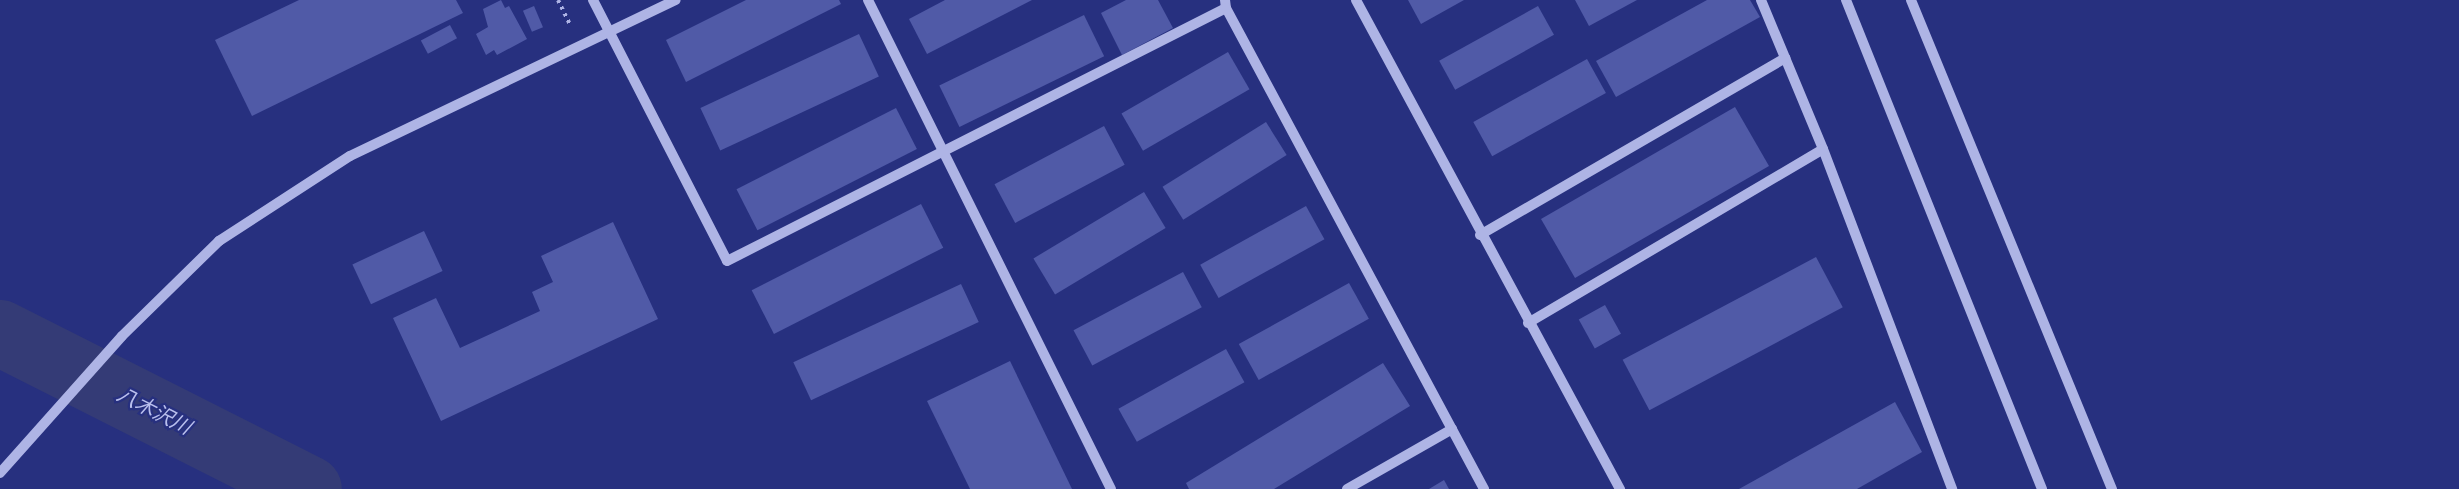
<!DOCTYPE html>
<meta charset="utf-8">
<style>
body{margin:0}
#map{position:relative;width:2459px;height:489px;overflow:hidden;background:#27307f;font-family:Figtree,"Noto Sans JP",sans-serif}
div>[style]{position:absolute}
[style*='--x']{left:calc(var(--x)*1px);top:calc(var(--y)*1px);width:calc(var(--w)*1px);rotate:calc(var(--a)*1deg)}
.river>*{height:66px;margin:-33px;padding:0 33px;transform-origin:33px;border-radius:33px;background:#343b76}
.building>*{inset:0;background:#505aa7;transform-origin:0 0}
.path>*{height:4px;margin-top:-2px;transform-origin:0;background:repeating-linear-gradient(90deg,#aeb4e5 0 3px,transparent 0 7.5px)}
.minor>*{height:10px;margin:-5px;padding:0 5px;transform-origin:5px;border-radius:5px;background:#aeb4e5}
span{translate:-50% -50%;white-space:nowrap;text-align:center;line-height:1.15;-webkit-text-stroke:4.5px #27307f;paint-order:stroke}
.water-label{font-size:20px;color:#b9bfed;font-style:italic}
</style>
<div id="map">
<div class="river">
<i style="--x:0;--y:333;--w:346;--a:26.8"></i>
</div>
<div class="building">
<i style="clip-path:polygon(299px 0,456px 0,463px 13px,252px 116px,215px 40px)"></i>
<i style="clip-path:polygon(501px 0,505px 8px,509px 6px,527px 39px,497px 55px,494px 50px,486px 55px,476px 34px,488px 27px,483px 9px)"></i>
<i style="clip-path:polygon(746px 0,839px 0,841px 4px,686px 82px,666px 40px)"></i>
<i style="clip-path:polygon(945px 0,1032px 0,927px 54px,909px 19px)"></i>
<i style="clip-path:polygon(1126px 0,1158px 0,1173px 28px,1122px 55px,1101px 13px)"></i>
<i style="clip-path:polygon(1408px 0,1464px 0,1421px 24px)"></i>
<i style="clip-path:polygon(1575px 0,1637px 0,1589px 26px)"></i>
<i style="clip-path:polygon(1707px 0,1750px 0,1760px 17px,1616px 97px,1596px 61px)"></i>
<i style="left:534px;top:6px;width:23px;height:12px;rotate:67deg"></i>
<i style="left:1538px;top:6px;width:33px;height:113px;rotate:61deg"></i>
<i style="left:1084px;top:15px;width:46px;height:161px;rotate:64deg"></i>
<i style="left:450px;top:25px;width:15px;height:33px;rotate:62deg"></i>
<i style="left:859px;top:34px;width:47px;height:175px;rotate:65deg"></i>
<i style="left:1228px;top:52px;width:43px;height:123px;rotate:60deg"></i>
<i style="left:1587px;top:59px;width:39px;height:130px;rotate:61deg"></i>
<i style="left:1735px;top:107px;width:68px;height:224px;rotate:60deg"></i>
<i style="left:896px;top:108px;width:46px;height:179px;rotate:63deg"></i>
<i style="left:1266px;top:122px;width:39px;height:122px;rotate:58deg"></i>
<i style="left:1104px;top:126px;width:44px;height:124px;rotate:62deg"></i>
<i style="left:1144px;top:192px;width:42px;height:129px;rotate:59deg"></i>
<i style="left:921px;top:204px;width:49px;height:190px;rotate:63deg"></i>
<i style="left:1306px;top:206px;width:38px;height:121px;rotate:61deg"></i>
<i style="clip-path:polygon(613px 222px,658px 319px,441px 421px,393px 318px,436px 298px,460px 348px,540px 311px,532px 292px,553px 282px,541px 256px)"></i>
<i style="left:424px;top:231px;width:44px;height:79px;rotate:65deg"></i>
<i style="left:1816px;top:257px;width:57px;height:219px;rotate:62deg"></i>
<i style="left:1183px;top:272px;width:40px;height:124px;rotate:62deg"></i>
<i style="left:1349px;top:283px;width:41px;height:126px;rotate:61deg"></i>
<i style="left:961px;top:284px;width:42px;height:185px;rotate:65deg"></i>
<i style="left:1605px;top:305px;width:33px;height:30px;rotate:61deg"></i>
<i style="left:1226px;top:349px;width:38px;height:123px;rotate:61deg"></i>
<i style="clip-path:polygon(1010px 361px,1072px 489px,970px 489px,927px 401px)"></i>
<i style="clip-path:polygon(1383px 363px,1410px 406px,1274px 489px,1189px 489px,1186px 483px)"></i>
<i style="clip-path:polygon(1895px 402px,1922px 452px,1857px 489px,1739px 489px)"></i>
<i style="clip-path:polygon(1444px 480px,1449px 489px,1429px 489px)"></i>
</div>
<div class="path">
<i style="--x:558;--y:0;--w:28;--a:64"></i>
</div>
<div class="minor">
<i style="--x:593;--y:0;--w:293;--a:62.8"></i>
<i style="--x:727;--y:261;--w:559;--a:-26.89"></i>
<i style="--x:868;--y:0;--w:546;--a:63.58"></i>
<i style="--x:1225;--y:0;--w:8;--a:83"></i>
<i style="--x:1226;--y:8;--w:546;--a:61.79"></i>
<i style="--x:1356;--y:0;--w:556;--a:61.64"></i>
<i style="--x:1761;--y:0;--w:161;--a:67.4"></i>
<i style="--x:1823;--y:149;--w:364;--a:69.2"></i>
<i style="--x:1846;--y:0;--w:527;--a:68.16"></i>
<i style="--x:1911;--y:0;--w:529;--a:67.66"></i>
<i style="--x:1480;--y:235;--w:353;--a:-30.1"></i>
<i style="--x:1528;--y:323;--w:342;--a:-30.5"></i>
<i style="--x:0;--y:473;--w:183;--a:-48.3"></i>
<i style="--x:122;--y:336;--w:136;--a:-44.4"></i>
<i style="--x:219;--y:241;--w:156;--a:-33"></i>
<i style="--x:350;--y:156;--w:361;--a:-25.6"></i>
<i style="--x:1347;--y:489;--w:121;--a:-29.7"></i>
</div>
<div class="water-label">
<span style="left:154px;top:411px;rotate:27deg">八木沢川</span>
</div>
</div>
